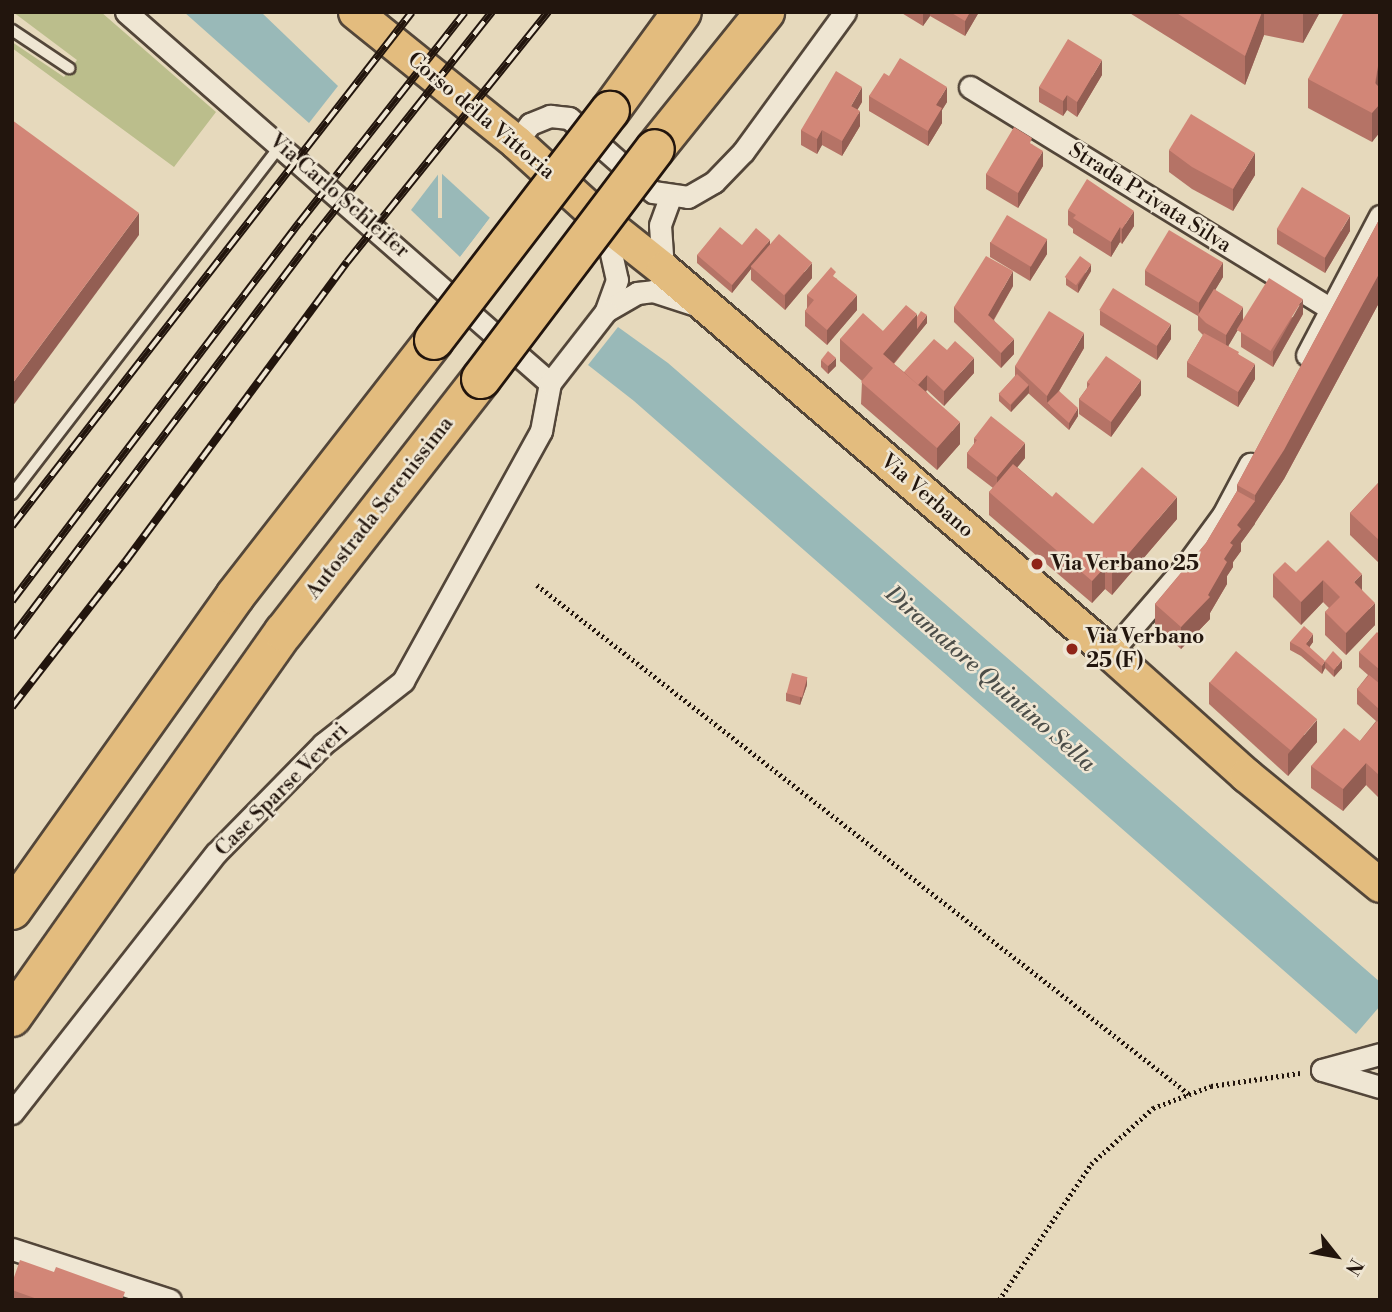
<!DOCTYPE html>
<style>
body{margin:0}
#map{position:relative;width:1392px;height:1312px;overflow:hidden;background:#e6d9bc;font-family:"Libre Bodoni",serif}
div>[style]{position:absolute}
[style*='--x']{left:calc(var(--x)*1px);top:calc(var(--y)*1px);width:calc(var(--w)*1px);rotate:calc(var(--a)*1deg)}
.green>*{inset:0;background:#bbbe8c}
.water>*{inset:0;background:#99b9b8}
.pier>*{inset:0;background:#e6d9bc;transform-origin:0 0}
.path>*{height:4.5px;margin-top:-2.25px;transform-origin:0;background:repeating-linear-gradient(90deg,#22150d 0 2px,transparent 0 5.5px)}
.roads{filter:drop-shadow(2px 0 #534639) drop-shadow(-2px 0 #534639) drop-shadow(0 2px #534639) drop-shadow(0 -2px #534639)}
.service>*{height:10px;margin:-5px;padding:0 5px;transform-origin:5px;border-radius:5px;background:#efe6d3}
.minor>*{height:21px;margin:-10.5px;padding:0 10.5px;transform-origin:10.5px;border-radius:10.5px;background:#efe6d3}
.primary>*{height:33px;margin:-16.5px;padding:0 16.5px;transform-origin:16.5px;border-radius:16.5px;background:#e3bc7e}
.motorway>*{height:38px;margin:-19px;padding:0 19px;transform-origin:19px;border-radius:19px;background:#e3bc7e}
.rail>*{height:8px;margin-top:-4px;transform-origin:0;background:repeating-linear-gradient(90deg,#efe6d3 0 16px,#22150d 0 32px);box-sizing:border-box;border-block:2px solid #22150d}
.bridges{filter:drop-shadow(2px 0 #22150d) drop-shadow(-2px 0 #22150d) drop-shadow(0 2px #22150d) drop-shadow(0 -2px #22150d)}
.motorway-bridge>*{height:38px;margin:-19px;padding:0 19px;transform-origin:19px;border-radius:19px;background:#e3bc7e}
.wall>*{inset:0;background:#b57366}
.shaded-wall>*{inset:0;background:#935e53}
.building>*{inset:0;background:#d28677;transform-origin:0 0}
.dots>*{width:19px;height:19px;translate:-50% -50%;box-sizing:border-box;border:4px solid #efe6d3;border-radius:50%}
span{translate:-50% -50%;white-space:nowrap;text-align:center;line-height:1.15;-webkit-text-stroke:5px #efe6d3;paint-order:stroke}
.street-label{font-size:21px;color:#22150d}
.poi-label{font-size:21px;color:#22150d;font-weight:700}
.left{translate:0 -50%;text-align:left}
.water-label{font-size:23px;color:#4c4e49;font-style:italic}
.frame{position:absolute;inset:0;border:14px solid #22150d;pointer-events:none}
.north{position:absolute;left:1301px;top:1221px;width:70px;height:70px;-webkit-text-stroke:5px #efe6d3;paint-order:stroke;rotate:121deg;font-size:19px;font-weight:700;line-height:28px;text-align:center;color:#22150d}
.north::after{content:'';display:block;margin:auto;width:24px;height:32px;background:#22150d;clip-path:polygon(50% 0,100% 100%,50% 72%,0 100%)}
</style>
<div id="map">
<div class="green">
<i style="clip-path:polygon(13px 12px,101px 12px,216px 112px,174px 167px,12px 48px,12px 42px,64px 77px,77px 60px)"></i>
</div>
<div class="water">
<i style="clip-path:polygon(184px 12px,261px 12px,338px 86px,309px 123px)"></i>
<i style="clip-path:polygon(440px 172px,490px 218px,460px 257px,411px 210px)"></i>
<i style="clip-path:polygon(618px 327px,668px 363px,1380px 982px,1380px 1006px,1356px 1034px,634px 401px,588px 365px)"></i>
</div>
<div class="pier">
<i style="left:438px;top:170px;width:4px;height:48px"></i>
<i style="clip-path:polygon(492px 215px,493px 220px,477px 240px,463px 259px,458px 260px)"></i>
</div>
<div class="path">
<i style="--x:537;--y:585;--w:827;--a:37.98"></i>
<i style="--x:999;--y:1300;--w:164;--a:-55.9"></i>
<i style="--x:1091;--y:1164;--w:84;--a:-42.1"></i>
<i style="--x:1153;--y:1108;--w:62;--a:-20.8"></i>
<i style="--x:1211;--y:1086;--w:90;--a:-8.3"></i>
</div>
<div class="roads">
<div class="service">
<i style="--x:12;--y:30;--w:69;--a:33.7"></i>
<i style="--x:12;--y:494;--w:441;--a:-52.4"></i>
</div>
<div class="minor">
<i style="--x:126;--y:12;--w:563;--a:41.19"></i>
<i style="--x:970;--y:87;--w:424;--a:31.6"></i>
<i style="--x:516;--y:142;--w:23;--a:-52"></i>
<i style="--x:530;--y:124;--w:22;--a:-22"></i>
<i style="--x:550;--y:116;--w:19;--a:6"></i>
<i style="--x:569;--y:118;--w:112;--a:41.4"></i>
<i style="--x:653;--y:192;--w:35;--a:8"></i>
<i style="--x:688;--y:197;--w:30;--a:-30"></i>
<i style="--x:714;--y:182;--w:42;--a:-46"></i>
<i style="--x:743;--y:152;--w:173;--a:-53.9"></i>
<i style="--x:604;--y:222;--w:59;--a:77.4"></i>
<i style="--x:617;--y:280;--w:33;--a:110"></i>
<i style="--x:606;--y:311;--w:36;--a:-30"></i>
<i style="--x:637;--y:293;--w:16;--a:-7"></i>
<i style="--x:653;--y:291;--w:42;--a:18"></i>
<i style="--x:663;--y:269;--w:44;--a:-93.9"></i>
<i style="--x:660;--y:225;--w:30;--a:-70"></i>
<i style="--x:1307;--y:355;--w:157;--a:-62.3"></i>
<i style="--x:1110;--y:653;--w:118;--a:-49.1"></i>
<i style="--x:1187;--y:564;--w:61;--a:-53.7"></i>
<i style="--x:1223;--y:515;--w:58;--a:-62.1"></i>
<i style="--x:1380;--y:1054;--w:60;--a:164.6"></i>
<i style="--x:1322;--y:1070;--w:60;--a:16.3"></i>
<i style="--x:12;--y:1113;--w:330;--a:-51.9"></i>
<i style="--x:216;--y:853;--w:153;--a:-45.5"></i>
<i style="--x:323;--y:744;--w:102;--a:-38.2"></i>
<i style="--x:403;--y:681;--w:286;--a:-61.1"></i>
<i style="--x:541;--y:431;--w:49;--a:-79.4"></i>
<i style="--x:550;--y:383;--w:91;--a:-52.1"></i>
<i style="--x:12;--y:1249;--w:166;--a:17.9"></i>
</div>
<div class="primary">
<i style="--x:355;--y:12;--w:207;--a:38.9"></i>
<i style="--x:516;--y:142;--w:119;--a:42.3"></i>
<i style="--x:604;--y:222;--w:75;--a:38.5"></i>
<i style="--x:663;--y:269;--w:589;--a:40.66"></i>
<i style="--x:1110;--y:653;--w:183;--a:41.9"></i>
<i style="--x:1246;--y:775;--w:173;--a:39.4"></i>
</div>
<div class="motorway">
<i style="--x:610;--y:111;--w:122;--a:-54"></i>
<i style="--x:655;--y:149;--w:176;--a:-51.2"></i>
<i style="--x:12;--y:910;--w:385;--a:-54.6"></i>
<i style="--x:235;--y:596;--w:324;--a:-52.1"></i>
<i style="--x:12;--y:1017;--w:471;--a:-54.8"></i>
<i style="--x:284;--y:632;--w:321;--a:-52.1"></i>
</div>
</div>
<div class="rail">
<i style="--x:12;--y:526;--w:651;--a:-52.11"></i>
<i style="--x:12;--y:601;--w:475;--a:-52.8"></i>
<i style="--x:299;--y:223;--w:268;--a:-51.8"></i>
<i style="--x:12;--y:637;--w:503;--a:-52.99"></i>
<i style="--x:315;--y:235;--w:285;--a:-51.6"></i>
<i style="--x:12;--y:707;--w:184;--a:-52.1"></i>
<i style="--x:125;--y:562;--w:373;--a:-53.5"></i>
<i style="--x:347;--y:262;--w:321;--a:-51.2"></i>
</div>
<div class="bridges">
<div class="motorway-bridge">
<i style="--x:434;--y:340;--w:289;--a:-52.5"></i>
<i style="--x:481;--y:379;--w:288;--a:-52.9"></i>
</div>
</div>
<div class="wall">
<i style="clip-path:polygon(900px 12px,979px 12px,965px 36px,930px 16px,923px 26px)"></i>
<i style="clip-path:polygon(1128px 12px,1320px 12px,1303px 43px,1264px 35px,1245px 85px)"></i>
<i style="clip-path:polygon(1380px 12px,1380px 132px,1372px 142px,1308px 108px,1308px 79px)"></i>
<i style="clip-path:polygon(1102px 75px,1077px 117px,1067px 110px,1063px 116px,1039px 102px,1039px 87px)"></i>
<i style="clip-path:polygon(889px 76px,947px 102px,942px 110px,942px 123px,928px 146px,869px 111px,869px 96px)"></i>
<i style="clip-path:polygon(862px 102px,857px 110px,860px 126px,842px 156px,822px 145px,817px 154px,801px 145px,801px 130px)"></i>
<i style="clip-path:polygon(1032px 144px,1043px 166px,1018px 208px,986px 189px,986px 174px)"></i>
<i style="clip-path:polygon(1169px 150px,1255px 175px,1233px 211px,1192px 189px,1169px 172px)"></i>
<i style="clip-path:polygon(1068px 210px,1134px 226px,1122px 244px,1120px 242px,1111px 257px,1073px 233px,1073px 229px,1068px 225px)"></i>
<i style="clip-path:polygon(1380px 218px,1380px 301px,1284px 479px,1255px 523px,1241px 543px,1241px 551px,1233px 562px,1233px 567px,1227px 576px,1227px 584px,1210px 613px,1210px 619px,1181px 649px,1155px 626px,1155px 604px,1206px 543px,1237px 491px,1237px 485px)"></i>
<i style="clip-path:polygon(1277px 229px,1350px 231px,1325px 273px,1277px 244px)"></i>
<i style="clip-path:polygon(990px 242px,1047px 254px,1030px 281px,990px 257px)"></i>
<i style="clip-path:polygon(770px 244px,812px 278px,785px 310px,751px 280px,751px 269px,732px 293px,697px 263px,697px 255px,742px 245px)"></i>
<i style="clip-path:polygon(1145px 270px,1223px 277px,1215px 290px,1243px 321px,1228px 346px,1239px 355px,1255px 379px,1238px 407px,1187px 377px,1187px 362px,1203px 335px,1198px 330px,1198px 316px,1145px 285px)"></i>
<i style="clip-path:polygon(1091px 271px,1078px 293px,1066px 285px,1066px 278px)"></i>
<i style="clip-path:polygon(836px 278px,857px 310px,827px 345px,805px 326px,805px 311px,807px 308px,807px 295px)"></i>
<i style="clip-path:polygon(1013px 286px,994px 320px,1014px 354px,1001px 368px,954px 322px,954px 307px)"></i>
<i style="clip-path:polygon(1100px 310px,1171px 339px,1157px 360px,1100px 325px)"></i>
<i style="clip-path:polygon(1303px 314px,1273px 367px,1241px 347px,1241px 332px)"></i>
<i style="clip-path:polygon(917px 317px,927px 323px,894px 364px,904px 372px,974px 373px,944px 406px,927px 390px,926px 391px,960px 444px,937px 470px,861px 404px,862px 381px,840px 361px,840px 339px,883px 331px)"></i>
<i style="clip-path:polygon(1084px 348px,1059px 391px,1078px 416px,1069px 430px,1028px 393px,1011px 412px,999px 401px,999px 394px,1015px 376px,1015px 366px)"></i>
<i style="clip-path:polygon(821px 360px,836px 366px,828px 374px,821px 367px)"></i>
<i style="clip-path:polygon(1087px 382px,1141px 395px,1111px 437px,1079px 414px,1079px 399px,1087px 388px)"></i>
<i style="clip-path:polygon(974px 438px,1025px 458px,1017px 467px,1052px 497px,1093px 524px,1177px 519px,1112px 595px,1105px 589px,1092px 603px,989px 515px,989px 492px,993px 488px,967px 468px,967px 453px,974px 444px)"></i>
<i style="clip-path:polygon(1380px 481px,1380px 564px,1350px 535px,1350px 513px)"></i>
<i style="clip-path:polygon(1296px 572px,1362px 590px,1375px 625px,1346px 655px,1325px 635px,1325px 612px,1329px 608px,1323px 602px,1301px 625px,1273px 597px,1273px 574px)"></i>
<i style="clip-path:polygon(1380px 635px,1380px 799px,1366px 785px,1343px 811px,1311px 788px,1311px 766px,1360px 741px,1376px 721px,1357px 704px,1357px 689px,1368px 675px,1359px 667px,1359px 652px)"></i>
<i style="clip-path:polygon(1290px 642px,1313px 642px,1309px 647px,1325px 668px,1322px 674px,1301px 656px,1290px 650px)"></i>
<i style="clip-path:polygon(1325px 661px,1342px 668px,1334px 677px,1325px 668px)"></i>
<i style="clip-path:polygon(1209px 682px,1317px 742px,1288px 776px,1209px 704px)"></i>
<i style="clip-path:polygon(807px 685px,800px 705px,786px 701px,786px 693px)"></i>
<i style="clip-path:polygon(12px 1283px,125px 1300px,12px 1300px)"></i>
</div>
<div class="shaded-wall">
<i style="clip-path:polygon(923px 12px,930px 12px,930px 16px,923px 26px)"></i>
<i style="clip-path:polygon(970px 12px,979px 12px,965px 36px,965px 21px)"></i>
<i style="clip-path:polygon(1262px 12px,1264px 12px,1264px 35px,1245px 85px,1245px 56px)"></i>
<i style="clip-path:polygon(1304px 12px,1320px 12px,1303px 43px,1303px 14px)"></i>
<i style="clip-path:polygon(1102px 60px,1102px 75px,1077px 117px,1077px 102px)"></i>
<i style="clip-path:polygon(1378px 66px,1380px 132px,1372px 142px,1372px 113px)"></i>
<i style="clip-path:polygon(862px 87px,862px 102px,851px 121px,851px 106px)"></i>
<i style="clip-path:polygon(947px 87px,947px 102px,942px 110px,942px 123px,928px 146px,928px 131px,936px 105px)"></i>
<i style="clip-path:polygon(1067px 95px,1067px 110px,1063px 116px,1063px 101px)"></i>
<i style="clip-path:polygon(860px 111px,860px 126px,842px 156px,842px 141px)"></i>
<i style="clip-path:polygon(822px 130px,822px 145px,817px 154px,817px 139px)"></i>
<i style="clip-path:polygon(1043px 151px,1043px 166px,1018px 208px,1018px 193px)"></i>
<i style="clip-path:polygon(1255px 153px,1255px 175px,1233px 211px,1233px 189px)"></i>
<i style="clip-path:polygon(1134px 211px,1134px 226px,1122px 244px,1122px 229px)"></i>
<i style="clip-path:polygon(139px 213px,139px 235px,12px 407px,12px 384px)"></i>
<i style="clip-path:polygon(1350px 216px,1350px 231px,1325px 273px,1325px 258px)"></i>
<i style="clip-path:polygon(1120px 227px,1120px 242px,1111px 257px,1111px 242px)"></i>
<i style="clip-path:polygon(1047px 239px,1047px 254px,1030px 281px,1030px 266px)"></i>
<i style="clip-path:polygon(770px 240px,770px 247px,751px 266px,751px 269px,732px 293px,732px 285px)"></i>
<i style="clip-path:polygon(1223px 262px,1223px 277px,1199px 317px,1199px 302px)"></i>
<i style="clip-path:polygon(812px 263px,812px 278px,785px 310px,785px 295px)"></i>
<i style="clip-path:polygon(1091px 264px,1091px 271px,1078px 293px,1078px 285px)"></i>
<i style="clip-path:polygon(1013px 271px,1013px 286px,988px 329px,988px 315px)"></i>
<i style="clip-path:polygon(1380px 272px,1380px 301px,1284px 479px,1255px 523px,1255px 495px)"></i>
<i style="clip-path:polygon(857px 295px,857px 310px,827px 345px,827px 330px)"></i>
<i style="clip-path:polygon(1303px 299px,1303px 314px,1273px 367px,1273px 352px)"></i>
<i style="clip-path:polygon(1243px 307px,1243px 321px,1226px 350px,1226px 335px)"></i>
<i style="clip-path:polygon(917px 314px,917px 329px,927px 315px,927px 323px,883px 376px,883px 354px)"></i>
<i style="clip-path:polygon(1171px 324px,1171px 339px,1157px 360px,1157px 345px)"></i>
<i style="clip-path:polygon(1084px 333px,1084px 348px,1050px 406px,1047px 403px,1047px 396px)"></i>
<i style="clip-path:polygon(1014px 339px,1014px 354px,1001px 368px,1001px 353px)"></i>
<i style="clip-path:polygon(836px 358px,836px 366px,828px 374px,828px 366px)"></i>
<i style="clip-path:polygon(974px 358px,974px 373px,944px 406px,944px 391px)"></i>
<i style="clip-path:polygon(1255px 364px,1255px 379px,1238px 407px,1238px 392px)"></i>
<i style="clip-path:polygon(927px 375px,927px 390px,914px 404px,914px 389px)"></i>
<i style="clip-path:polygon(1141px 380px,1141px 395px,1111px 437px,1111px 422px)"></i>
<i style="clip-path:polygon(1029px 385px,1029px 393px,1011px 412px,1011px 405px)"></i>
<i style="clip-path:polygon(1078px 408px,1078px 416px,1069px 430px,1069px 423px)"></i>
<i style="clip-path:polygon(960px 422px,960px 444px,937px 470px,937px 448px)"></i>
<i style="clip-path:polygon(1025px 443px,1025px 458px,997px 492px,997px 477px)"></i>
<i style="clip-path:polygon(1177px 497px,1177px 519px,1112px 595px,1112px 573px)"></i>
<i style="clip-path:polygon(1255px 501px,1255px 524px,1241px 543px,1241px 551px,1233px 562px,1233px 567px,1227px 576px,1227px 584px,1210px 613px,1210px 619px,1181px 649px,1181px 627px,1208px 595px,1237px 525px)"></i>
<i style="clip-path:polygon(1105px 567px,1105px 589px,1092px 603px,1092px 581px)"></i>
<i style="clip-path:polygon(1362px 574px,1362px 596px,1354px 582px)"></i>
<i style="clip-path:polygon(1323px 580px,1323px 602px,1301px 625px,1301px 602px)"></i>
<i style="clip-path:polygon(1375px 603px,1375px 625px,1346px 655px,1346px 633px)"></i>
<i style="clip-path:polygon(1313px 634px,1313px 642px,1306px 652px,1306px 644px)"></i>
<i style="clip-path:polygon(1342px 660px,1342px 668px,1334px 677px,1334px 670px)"></i>
<i style="clip-path:polygon(1325px 661px,1325px 668px,1322px 674px,1322px 666px)"></i>
<i style="clip-path:polygon(807px 677px,807px 685px,800px 705px,800px 698px)"></i>
<i style="clip-path:polygon(1317px 720px,1317px 742px,1288px 776px,1288px 754px)"></i>
<i style="clip-path:polygon(1366px 763px,1366px 785px,1343px 811px,1343px 789px)"></i>
</div>
<div class="building">
<i style="clip-path:polygon(950px 12px,970px 12px,965px 21px)"></i>
<i style="clip-path:polygon(1175px 12px,1262px 12px,1245px 56px)"></i>
<i style="clip-path:polygon(1344px 12px,1380px 12px,1380px 66px,1378px 66px,1375px 83px,1380px 88px,1380px 104px,1372px 113px,1308px 79px)"></i>
<i style="clip-path:polygon(1068px 39px,1102px 60px,1077px 102px,1067px 95px,1063px 101px,1039px 87px)"></i>
<i style="clip-path:polygon(900px 58px,947px 87px,936px 105px,942px 108px,928px 131px,869px 96px,884px 73px,889px 76px)"></i>
<i style="clip-path:polygon(836px 71px,862px 87px,851px 106px,860px 111px,842px 141px,822px 130px,817px 139px,801px 130px)"></i>
<i style="clip-path:polygon(1191px 114px,1255px 153px,1233px 189px,1192px 167px,1169px 150px)"></i>
<i style="clip-path:polygon(12px 120px,139px 213px,12px 384px)"></i>
<i style="clip-path:polygon(1014px 127px,1032px 138px,1030px 143px,1043px 151px,1018px 193px,986px 174px)"></i>
<i style="clip-path:polygon(1087px 179px,1134px 211px,1122px 229px,1120px 227px,1111px 242px,1073px 218px,1076px 215px,1068px 210px)"></i>
<i style="left:1302px;top:187px;width:56px;height:49px;rotate:31deg"></i>
<i style="left:1007px;top:215px;width:47px;height:32px;rotate:31deg"></i>
<i style="clip-path:polygon(1380px 218px,1380px 272px,1284px 450px,1255px 495px,1237px 485px)"></i>
<i style="clip-path:polygon(720px 227px,742px 245px,756px 228px,770px 240px,732px 285px,697px 255px)"></i>
<i style="left:1169px;top:230px;width:63px;height:47px;rotate:31deg"></i>
<i style="left:779px;top:234px;width:44px;height:43px;rotate:41deg"></i>
<i style="clip-path:polygon(986px 256px,1013px 271px,988px 315px,1014px 339px,1001px 353px,954px 307px)"></i>
<i style="left:1080px;top:256px;width:14px;height:26px;rotate:36deg"></i>
<i style="clip-path:polygon(831px 267px,836px 272px,833px 276px,857px 295px,827px 330px,805px 311px,814px 300px,807px 295px)"></i>
<i style="left:1269px;top:278px;width:40px;height:61px;rotate:32deg"></i>
<i style="left:1113px;top:288px;width:68px;height:26px;rotate:32deg"></i>
<i style="clip-path:polygon(1214px 289px,1243px 307px,1226px 335px,1206px 323px,1198px 315px)"></i>
<i style="clip-path:polygon(906px 305px,917px 314px,883px 354px,960px 422px,937px 448px,861px 382px,873px 368px,840px 339px,863px 313px,883px 331px)"></i>
<i style="clip-path:polygon(921px 311px,927px 315px,917px 329px,917px 317px)"></i>
<i style="clip-path:polygon(1049px 311px,1084px 333px,1047px 396px,1015px 366px)"></i>
<i style="clip-path:polygon(1204px 333px,1239px 352px,1238px 354px,1255px 364px,1238px 392px,1187px 362px)"></i>
<i style="clip-path:polygon(934px 339px,947px 350px,955px 341px,974px 358px,944px 391px,927px 375px,918px 385px,904px 372px)"></i>
<i style="clip-path:polygon(828px 351px,836px 358px,828px 366px,821px 360px)"></i>
<i style="clip-path:polygon(1106px 356px,1141px 380px,1111px 422px,1079px 399px,1090px 384px,1087px 382px)"></i>
<i style="left:1017px;top:374px;width:16px;height:27px;rotate:43deg"></i>
<i style="clip-path:polygon(1059px 391px,1078px 408px,1069px 423px,1047px 403px)"></i>
<i style="clip-path:polygon(991px 416px,1025px 443px,997px 477px,967px 453px,977px 440px,974px 438px)"></i>
<i style="clip-path:polygon(1013px 464px,1052px 497px,1056px 492px,1093px 524px,1142px 467px,1177px 497px,1112px 573px,1105px 567px,1092px 581px,989px 492px)"></i>
<i style="clip-path:polygon(1380px 481px,1380px 541px,1350px 513px)"></i>
<i style="clip-path:polygon(1237px 491px,1255px 501px,1237px 525px,1241px 529px,1230px 543px,1233px 545px,1224px 559px,1227px 562px,1208px 595px,1210px 597px,1181px 627px,1155px 604px,1206px 543px)"></i>
<i style="clip-path:polygon(1328px 540px,1362px 574px,1354px 582px,1375px 603px,1346px 633px,1325px 612px,1340px 597px,1323px 580px,1301px 602px,1273px 574px,1285px 562px,1296px 572px)"></i>
<i style="clip-path:polygon(1304px 626px,1313px 634px,1306px 644px,1325px 661px,1322px 666px,1301px 648px,1290px 642px)"></i>
<i style="clip-path:polygon(1377px 632px,1380px 635px,1380px 670px,1359px 652px)"></i>
<i style="left:1236px;top:651px;width:106px;height:41px;rotate:40deg"></i>
<i style="clip-path:polygon(1333px 651px,1342px 660px,1334px 670px,1325px 661px)"></i>
<i style="left:792px;top:673px;width:16px;height:21px;rotate:15deg"></i>
<i style="clip-path:polygon(1369px 675px,1380px 684px,1380px 710px,1357px 689px)"></i>
<i style="clip-path:polygon(1377px 721px,1380px 724px,1380px 776px,1366px 763px,1343px 789px,1311px 766px,1344px 728px,1360px 741px)"></i>
<i style="clip-path:polygon(20px 1260px,54px 1272px,56px 1267px,125px 1292px,122px 1300px,40px 1300px,12px 1290px,12px 1283px)"></i>
</div>
<div class="dots">
<i style="left:1037px;top:564px;background:#8f2418"></i>
<i style="left:1072px;top:649px;background:#8f2418"></i>
</div>
<div class="street-label">
<span style="left:481px;top:116px;rotate:40deg">Corso della Vittoria</span>
<span style="left:339px;top:196px;rotate:41deg">Via Carlo Schleifer</span>
<span style="left:1150px;top:198px;rotate:32deg">Strada Privata Silva</span>
<span style="left:927px;top:496px;rotate:41deg">Via Verbano</span>
<span style="left:380px;top:508px;rotate:-52deg">Autostrada Serenissima</span>
<span style="left:282px;top:790px;rotate:-45deg">Case Sparse Veveri</span>
</div>
<div class="poi-label">
<span class="left" style="left:1051px;top:564px">Via Verbano 25</span>
<span class="left" style="left:1086px;top:649px">Via Verbano<br>25 (F)</span>
</div>
<div class="water-label">
<span style="left:990px;top:679px;rotate:41deg">Diramatore Quintino Sella</span>
</div>
<div class="frame"></div>
<div class="north">N</div>
</div>
